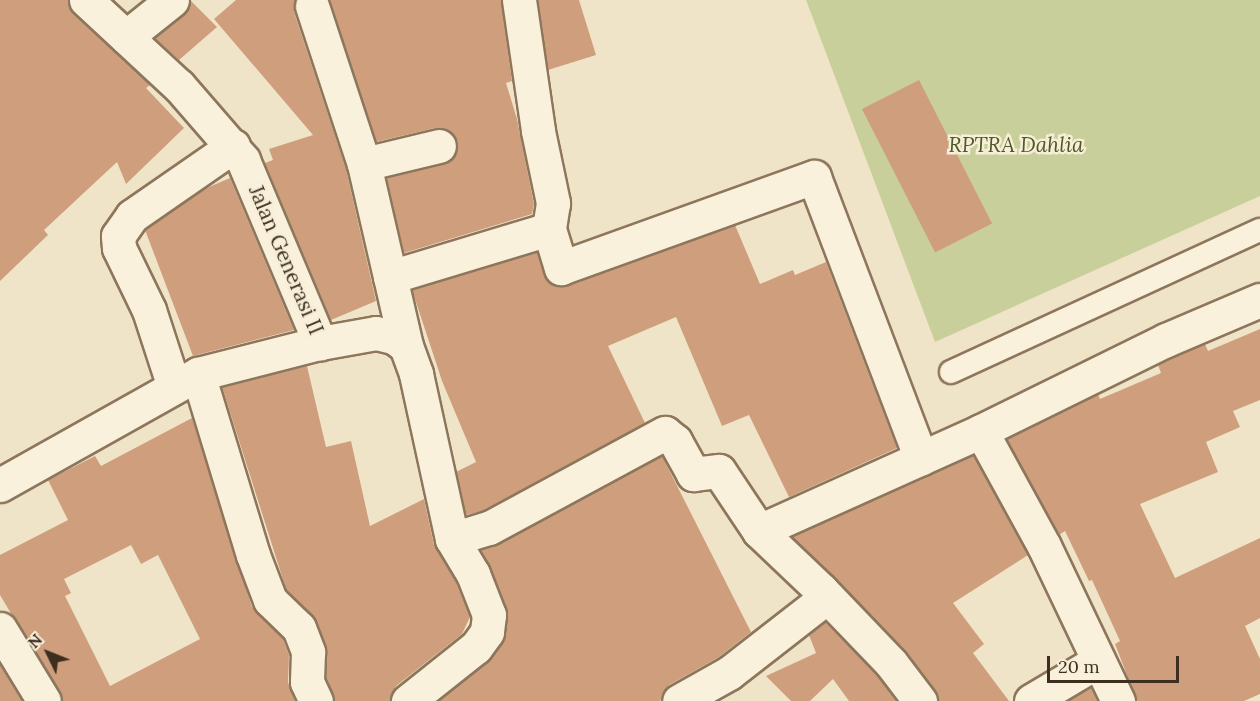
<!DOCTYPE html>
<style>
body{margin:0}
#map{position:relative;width:1260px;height:701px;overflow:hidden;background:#f0e4c8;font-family:Lora,serif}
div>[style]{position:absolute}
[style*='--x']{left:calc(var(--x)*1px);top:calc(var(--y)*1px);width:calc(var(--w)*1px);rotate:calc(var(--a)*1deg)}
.green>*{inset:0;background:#c9cf9b}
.building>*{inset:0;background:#cf9f7d;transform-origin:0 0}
.roads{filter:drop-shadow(2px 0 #8d765c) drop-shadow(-2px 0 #8d765c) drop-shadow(0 2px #8d765c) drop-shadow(0 -2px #8d765c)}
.lane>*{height:22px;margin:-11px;padding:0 11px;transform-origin:11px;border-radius:11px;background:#faf1dc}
.street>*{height:33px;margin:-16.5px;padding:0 16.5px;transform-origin:16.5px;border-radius:16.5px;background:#faf1dc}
span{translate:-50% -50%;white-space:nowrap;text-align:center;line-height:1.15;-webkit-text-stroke:5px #f7eed8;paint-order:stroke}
.park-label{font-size:21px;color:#4d5a26;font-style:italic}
.street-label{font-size:21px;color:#3d2e20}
.north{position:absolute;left:18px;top:623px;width:60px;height:60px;-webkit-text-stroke:4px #f7eed8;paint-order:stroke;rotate:313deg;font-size:16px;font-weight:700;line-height:24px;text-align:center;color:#3d2e20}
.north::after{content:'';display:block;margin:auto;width:21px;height:27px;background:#3d2e20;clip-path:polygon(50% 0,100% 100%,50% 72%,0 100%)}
.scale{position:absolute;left:1047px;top:656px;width:132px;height:27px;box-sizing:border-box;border:3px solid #3d2e20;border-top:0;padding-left:8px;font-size:18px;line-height:21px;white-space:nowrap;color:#3d2e20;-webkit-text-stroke:4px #f7eed8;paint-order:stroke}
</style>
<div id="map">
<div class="green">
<i style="clip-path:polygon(806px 0,1260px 0,1260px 196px,935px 342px)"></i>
</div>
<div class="building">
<i style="clip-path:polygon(0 0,68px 0,73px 14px,150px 85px,146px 88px,184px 128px,126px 184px,117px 162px,44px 230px,48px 235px,0 281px)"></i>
<i style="clip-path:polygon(190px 0,217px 27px,179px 60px,155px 38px,184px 14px)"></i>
<i style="clip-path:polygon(236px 0,295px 0,294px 12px,346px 169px,376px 301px,331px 320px,265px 163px,273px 160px,269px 149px,313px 135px,214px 19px)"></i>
<i style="clip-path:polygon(330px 0,501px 0,512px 81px,506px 83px,517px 119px,534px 204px,532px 214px,404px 253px,386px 178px,444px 164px,457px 152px,457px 141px,452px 133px,435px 128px,376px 142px)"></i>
<i style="clip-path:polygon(538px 0,579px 0,596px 55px,548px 70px)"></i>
<i style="left:919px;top:80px;width:161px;height:64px;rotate:63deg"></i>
<i style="clip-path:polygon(230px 178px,294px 330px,193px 356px,145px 230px,202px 190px)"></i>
<i style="clip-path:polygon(735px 225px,760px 284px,793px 270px,795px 275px,826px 262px,897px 448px,789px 497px,749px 415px,722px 426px,676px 317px,608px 346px,645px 423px,482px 511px,466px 515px,456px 472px,476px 462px,442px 381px,412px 290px,537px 252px,548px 281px,567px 286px)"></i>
<i style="clip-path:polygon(1260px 329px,1260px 400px,1233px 411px,1240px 427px,1206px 442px,1218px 472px,1140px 504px,1175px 578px,1260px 538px,1260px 618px,1245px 626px,1260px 659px,1260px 694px,1244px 701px,1137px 701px,1115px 644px,1120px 641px,1092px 580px,1089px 581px,1065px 531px,1059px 535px,1007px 439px,1098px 394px,1100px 399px,1161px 373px,1158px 365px,1174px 357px,1205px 344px,1208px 351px)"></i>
<i style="clip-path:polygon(307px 366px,326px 447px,351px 441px,370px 526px,424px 499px,434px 545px,456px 582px,470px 617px,462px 634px,396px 686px,390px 701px,334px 701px,326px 678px,326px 645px,312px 615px,286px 589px,222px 387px)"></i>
<i style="clip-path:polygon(evenodd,192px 418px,252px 607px,283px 639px,289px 655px,288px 682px,295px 701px,63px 701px,0 595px,0 555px,68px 520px,48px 480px,95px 456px,101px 466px,192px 418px,131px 545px,141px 564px,158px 555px,200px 639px,110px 686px,65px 596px,71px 593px,64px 579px,131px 545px)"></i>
<i style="clip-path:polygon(973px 455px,1028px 555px,953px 603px,984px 644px,973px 653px,1009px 701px,938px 701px,935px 690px,905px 650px,792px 537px)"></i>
<i style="clip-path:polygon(662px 456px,751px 632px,719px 657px,669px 685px,660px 701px,438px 701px,488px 661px,505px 635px,506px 608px,481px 550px,498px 544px)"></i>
<i style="clip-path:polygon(825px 622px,877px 675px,896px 701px,849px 701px,833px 679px,810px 701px,791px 701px,766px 676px,816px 653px,809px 635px)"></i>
<i style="clip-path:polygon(0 665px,22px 701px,0 701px)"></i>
<i style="clip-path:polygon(1091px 687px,1097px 701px,1068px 701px)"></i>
</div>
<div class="roads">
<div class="lane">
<i style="--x:951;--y:372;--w:340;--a:-24.7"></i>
</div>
<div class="street">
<i style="--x:86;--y:0;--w:127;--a:42.8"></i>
<i style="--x:179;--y:86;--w:98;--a:49.1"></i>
<i style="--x:243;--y:160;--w:199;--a:67.2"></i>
<i style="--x:519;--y:0;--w:132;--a:81.7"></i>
<i style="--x:538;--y:131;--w:74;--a:78.2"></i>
<i style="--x:553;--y:203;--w:26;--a:99"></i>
<i style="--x:312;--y:6;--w:166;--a:71.8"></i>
<i style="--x:364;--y:164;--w:187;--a:77"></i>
<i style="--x:126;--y:37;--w:59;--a:-38.8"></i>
<i style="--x:364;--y:164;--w:77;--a:-13.5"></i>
<i style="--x:390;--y:277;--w:166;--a:-16.8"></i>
<i style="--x:549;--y:229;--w:41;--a:72.9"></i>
<i style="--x:561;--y:268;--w:269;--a:-19.8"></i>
<i style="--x:814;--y:177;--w:301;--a:69.2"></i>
<i style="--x:198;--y:374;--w:189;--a:73.1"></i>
<i style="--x:253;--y:555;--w:48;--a:69.3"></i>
<i style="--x:270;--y:600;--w:40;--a:44"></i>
<i style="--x:299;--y:628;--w:26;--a:69"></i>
<i style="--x:308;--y:652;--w:30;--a:92"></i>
<i style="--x:307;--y:682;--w:21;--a:65"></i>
<i style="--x:174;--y:387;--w:81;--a:-108"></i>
<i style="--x:149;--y:310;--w:69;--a:-115.8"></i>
<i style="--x:119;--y:248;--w:12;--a:-95"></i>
<i style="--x:118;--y:236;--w:24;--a:-55"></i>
<i style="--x:132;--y:216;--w:123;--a:-34.7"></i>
<i style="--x:981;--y:431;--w:131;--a:61.3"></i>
<i style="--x:1044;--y:546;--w:172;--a:64.5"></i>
<i style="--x:0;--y:485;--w:227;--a:-29.3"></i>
<i style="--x:198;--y:374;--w:126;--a:-14.3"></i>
<i style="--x:320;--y:343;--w:57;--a:-10.1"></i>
<i style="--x:376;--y:333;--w:18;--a:13"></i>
<i style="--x:394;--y:337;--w:15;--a:37"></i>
<i style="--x:406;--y:346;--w:30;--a:70"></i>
<i style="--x:416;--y:374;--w:169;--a:77.7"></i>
<i style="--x:452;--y:539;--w:41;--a:59"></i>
<i style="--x:473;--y:574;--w:44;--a:68.7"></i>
<i style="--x:489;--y:615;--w:17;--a:97"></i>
<i style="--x:487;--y:632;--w:19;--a:126"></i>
<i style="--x:476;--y:647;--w:87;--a:141.5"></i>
<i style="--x:759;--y:531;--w:243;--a:-24.2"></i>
<i style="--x:981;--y:431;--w:206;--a:-26.2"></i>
<i style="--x:1166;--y:340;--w:102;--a:-23.1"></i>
<i style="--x:452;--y:539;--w:39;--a:-17"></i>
<i style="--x:489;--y:528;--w:200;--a:-28.4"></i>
<i style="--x:665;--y:433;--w:13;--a:39"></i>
<i style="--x:675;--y:441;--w:38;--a:61"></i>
<i style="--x:693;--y:474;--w:26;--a:-7"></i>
<i style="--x:719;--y:471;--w:72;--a:56.3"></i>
<i style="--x:759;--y:531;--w:86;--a:43.6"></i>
<i style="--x:821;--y:590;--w:13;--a:99"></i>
<i style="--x:819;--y:603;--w:114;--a:142.1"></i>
<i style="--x:729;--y:673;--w:57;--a:150.8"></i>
<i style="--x:821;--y:590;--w:101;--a:46.2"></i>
<i style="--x:891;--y:663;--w:48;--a:52.7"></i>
<i style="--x:0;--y:629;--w:84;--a:58.6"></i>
<i style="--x:1031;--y:701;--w:78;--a:-30.8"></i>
</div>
</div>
<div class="park-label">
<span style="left:1016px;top:145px">RPTRA Dahlia</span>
</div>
<div class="street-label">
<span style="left:286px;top:260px;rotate:67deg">Jalan Generasi II</span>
</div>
<div class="north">N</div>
<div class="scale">20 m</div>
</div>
